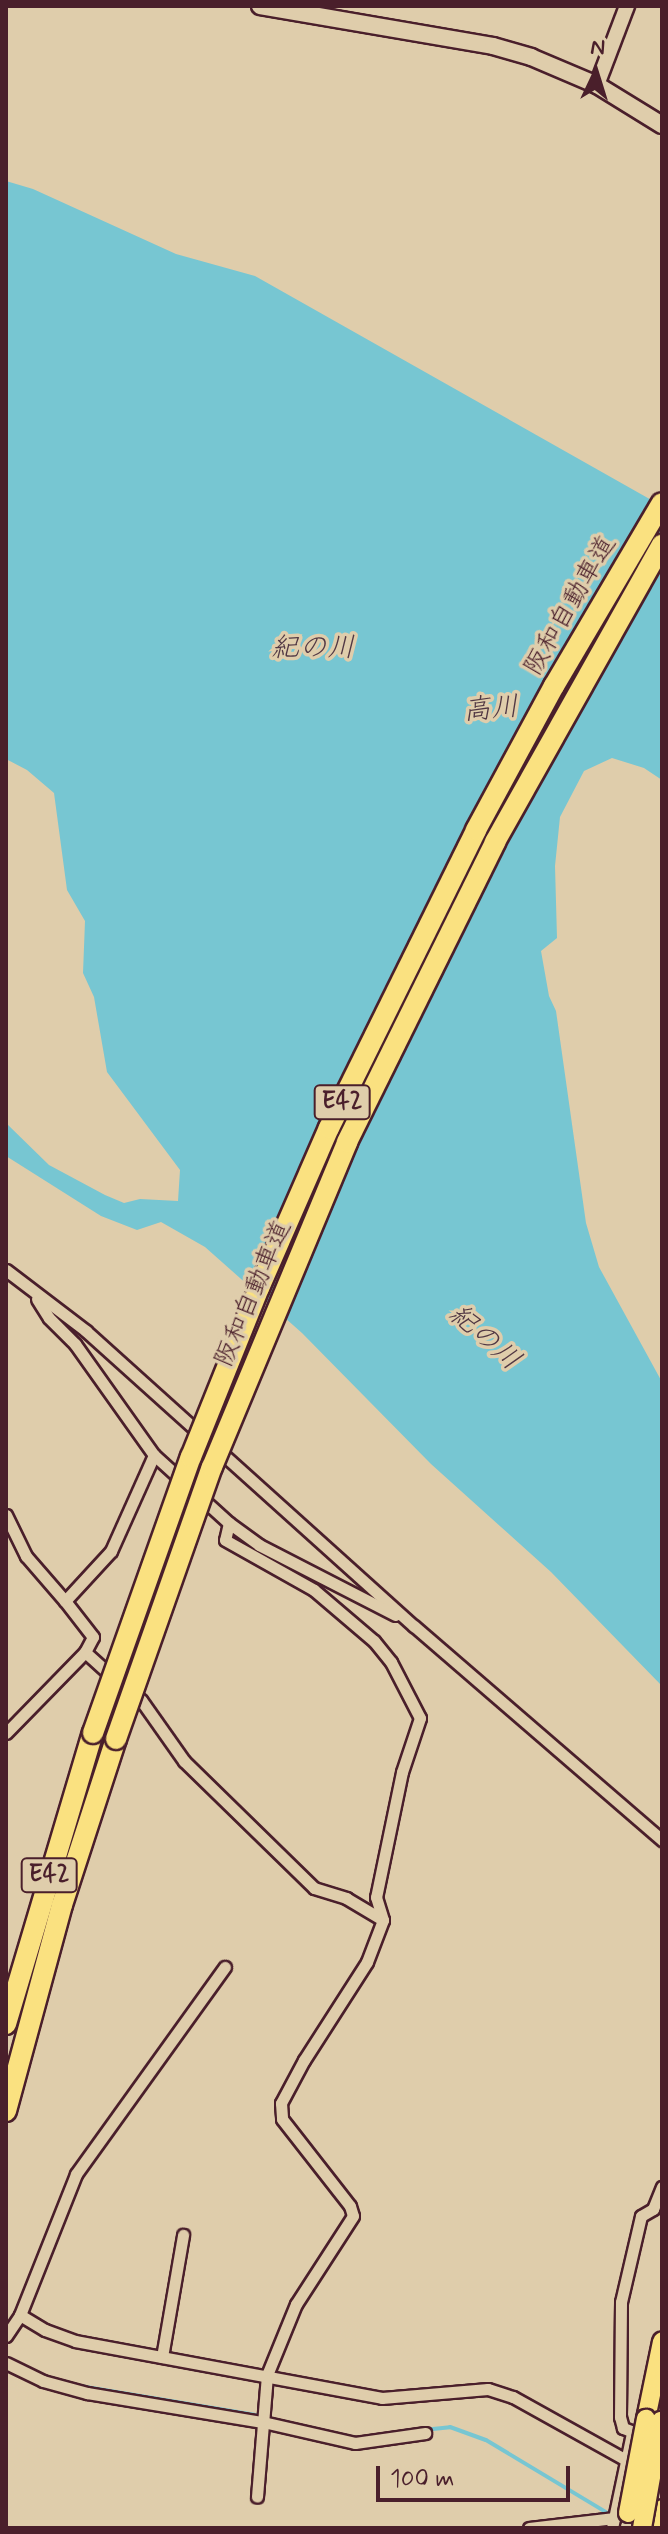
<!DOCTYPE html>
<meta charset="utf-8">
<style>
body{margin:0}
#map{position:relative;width:668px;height:2534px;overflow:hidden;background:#dfcdab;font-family:Mynerve,"Klee One",sans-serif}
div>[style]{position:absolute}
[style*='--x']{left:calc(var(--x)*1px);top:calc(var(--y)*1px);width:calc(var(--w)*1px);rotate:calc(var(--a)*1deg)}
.water>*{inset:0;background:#77c6d2}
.stream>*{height:4px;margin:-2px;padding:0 2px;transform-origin:2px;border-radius:2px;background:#77c6d2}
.roads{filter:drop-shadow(2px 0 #4a1f2b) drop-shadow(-2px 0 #4a1f2b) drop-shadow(0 2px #4a1f2b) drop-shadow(0 -2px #4a1f2b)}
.minor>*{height:11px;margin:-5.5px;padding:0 5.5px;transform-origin:5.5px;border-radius:5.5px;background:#dfcdab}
.tertiary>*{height:14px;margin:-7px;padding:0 7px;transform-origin:7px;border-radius:7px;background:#dfcdab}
.secondary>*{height:16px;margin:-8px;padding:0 8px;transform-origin:8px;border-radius:8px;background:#dfcdab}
.trunk>*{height:18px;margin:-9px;padding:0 9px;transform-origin:9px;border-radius:9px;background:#fae180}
.motorway>*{height:20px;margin:-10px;padding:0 10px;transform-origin:10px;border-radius:10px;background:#fae180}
.bridges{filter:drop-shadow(2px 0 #4a1f2b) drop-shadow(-2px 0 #4a1f2b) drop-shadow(0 2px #4a1f2b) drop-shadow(0 -2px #4a1f2b)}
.trunk-bridge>*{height:18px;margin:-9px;padding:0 9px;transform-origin:9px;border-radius:9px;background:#fae180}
.motorway-bridge>*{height:20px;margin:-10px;padding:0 10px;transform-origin:10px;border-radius:10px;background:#fae180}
span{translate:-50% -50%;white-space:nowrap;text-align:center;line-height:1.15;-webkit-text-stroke:7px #dfcdab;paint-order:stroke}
.shield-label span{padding:2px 6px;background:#dfcdab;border:2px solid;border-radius:6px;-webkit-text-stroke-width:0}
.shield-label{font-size:24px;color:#4a1f2b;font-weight:700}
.street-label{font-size:26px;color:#4a1f2b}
.water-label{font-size:28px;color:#513844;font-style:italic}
.frame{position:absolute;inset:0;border:8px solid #4a1f2b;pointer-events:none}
.north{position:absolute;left:556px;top:32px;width:80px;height:80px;-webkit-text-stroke:6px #dfcdab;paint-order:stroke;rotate:4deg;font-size:22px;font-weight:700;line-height:32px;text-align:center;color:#4a1f2b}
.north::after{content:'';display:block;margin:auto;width:28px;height:36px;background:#4a1f2b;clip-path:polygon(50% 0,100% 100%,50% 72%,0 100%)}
.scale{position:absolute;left:376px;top:2466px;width:194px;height:36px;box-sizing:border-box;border:4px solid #4a1f2b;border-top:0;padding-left:10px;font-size:24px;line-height:28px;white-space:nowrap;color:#4a1f2b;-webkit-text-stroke:6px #dfcdab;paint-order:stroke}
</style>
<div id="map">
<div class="water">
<i style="clip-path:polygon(6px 181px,33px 189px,176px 254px,255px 276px,662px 506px,662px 780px,644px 768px,612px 758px,584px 771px,560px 817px,555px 866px,557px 938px,541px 951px,549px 996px,556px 1011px,586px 1223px,599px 1267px,662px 1382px,662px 1686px,551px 1572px,431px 1464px,302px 1333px,205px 1247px,161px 1222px,137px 1230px,101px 1216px,6px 1156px,6px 1123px,49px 1165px,105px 1195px,124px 1203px,140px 1199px,178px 1201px,180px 1170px,107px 1072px,94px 997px,83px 973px,85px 921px,67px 890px,54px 793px,27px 770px,6px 759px)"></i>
</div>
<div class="stream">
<i style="--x:80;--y:2386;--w:183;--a:9.4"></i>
<i style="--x:423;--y:2430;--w:27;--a:-6"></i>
<i style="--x:450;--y:2427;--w:38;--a:20"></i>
<i style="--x:486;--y:2440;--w:140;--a:31"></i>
</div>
<div class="roads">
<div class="minor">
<i style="--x:6;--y:1270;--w:101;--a:37.3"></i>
<i style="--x:86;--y:1331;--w:441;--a:42"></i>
<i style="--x:414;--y:1626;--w:328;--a:40.8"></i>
<i style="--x:37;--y:1299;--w:22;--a:58"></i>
<i style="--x:49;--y:1318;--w:37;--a:45"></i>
<i style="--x:75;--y:1344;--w:136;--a:54.6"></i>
<i style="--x:154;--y:1455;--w:101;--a:42.2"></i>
<i style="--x:229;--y:1523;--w:37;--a:36"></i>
<i style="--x:259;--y:1545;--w:153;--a:27.2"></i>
<i style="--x:6;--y:1515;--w:46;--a:64"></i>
<i style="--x:26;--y:1556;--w:60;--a:49.1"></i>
<i style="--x:229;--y:1523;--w:17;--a:103"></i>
<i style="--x:225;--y:1540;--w:102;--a:29.3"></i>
<i style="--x:314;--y:1590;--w:79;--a:40.4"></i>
<i style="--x:374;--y:1641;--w:27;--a:51"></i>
<i style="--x:391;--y:1662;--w:63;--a:62.6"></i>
<i style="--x:420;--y:1718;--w:57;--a:108.4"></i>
<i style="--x:402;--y:1772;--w:128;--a:101.7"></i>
<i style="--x:376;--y:1897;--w:24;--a:73"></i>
<i style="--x:383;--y:1920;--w:45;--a:110.9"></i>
<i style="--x:367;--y:1962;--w:117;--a:122.7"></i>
<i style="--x:304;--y:2060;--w:49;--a:118.1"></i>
<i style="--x:281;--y:2103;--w:16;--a:86"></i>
<i style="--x:282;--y:2119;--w:110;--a:52"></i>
<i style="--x:350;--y:2206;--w:10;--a:73"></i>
<i style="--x:353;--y:2216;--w:105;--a:122.9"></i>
<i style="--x:296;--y:2304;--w:77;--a:112.2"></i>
<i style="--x:267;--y:2375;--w:122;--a:94.7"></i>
<i style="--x:85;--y:1652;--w:39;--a:42"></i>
<i style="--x:131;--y:1692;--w:13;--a:39"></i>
<i style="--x:141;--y:1700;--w:75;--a:54.8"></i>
<i style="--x:184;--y:1761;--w:182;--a:44.3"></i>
<i style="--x:314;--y:1888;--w:34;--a:17"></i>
<i style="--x:346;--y:1898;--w:43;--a:30.7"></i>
<i style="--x:6;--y:1733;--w:113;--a:-45.7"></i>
<i style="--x:85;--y:1652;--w:17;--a:-62"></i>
<i style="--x:93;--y:1637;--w:46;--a:-127.9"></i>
<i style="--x:65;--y:1601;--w:68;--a:-47.4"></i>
<i style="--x:111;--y:1551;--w:105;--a:-65.9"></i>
<i style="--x:20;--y:2315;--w:29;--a:31"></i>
<i style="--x:45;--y:2330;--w:32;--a:20"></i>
<i style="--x:75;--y:2341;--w:312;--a:10.5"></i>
<i style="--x:382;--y:2398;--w:106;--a:-4.9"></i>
<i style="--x:488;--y:2389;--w:26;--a:18"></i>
<i style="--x:513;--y:2397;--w:129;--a:29.1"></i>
<i style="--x:6;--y:2336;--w:25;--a:-56"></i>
<i style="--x:20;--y:2315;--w:152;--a:-68.3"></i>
<i style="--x:76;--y:2174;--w:255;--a:-54.3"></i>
<i style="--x:162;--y:2357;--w:124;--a:-80.2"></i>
<i style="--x:6;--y:2363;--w:41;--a:25.9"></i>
<i style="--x:43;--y:2381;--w:46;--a:15.3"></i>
<i style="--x:87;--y:2393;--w:178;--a:9.4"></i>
<i style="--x:263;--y:2422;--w:94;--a:12.9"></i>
<i style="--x:355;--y:2443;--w:71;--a:-8.1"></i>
<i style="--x:649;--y:2438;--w:28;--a:-159"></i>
<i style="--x:623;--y:2428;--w:11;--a:-105"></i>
<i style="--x:620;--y:2417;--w:115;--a:-89.5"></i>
<i style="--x:621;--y:2302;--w:88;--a:-76.9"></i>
<i style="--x:641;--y:2216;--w:14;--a:-30"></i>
<i style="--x:653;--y:2209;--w:24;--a:-68"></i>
<i style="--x:529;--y:2528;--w:86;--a:-6.7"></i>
<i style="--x:612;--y:2528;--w:97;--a:-78.1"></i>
</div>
<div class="tertiary">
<i style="--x:597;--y:85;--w:85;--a:-69.2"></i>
</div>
<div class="secondary">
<i style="--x:260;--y:6;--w:236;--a:9.7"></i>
<i style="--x:493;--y:46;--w:40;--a:16"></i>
<i style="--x:531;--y:57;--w:72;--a:23"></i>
<i style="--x:597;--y:85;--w:76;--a:31.6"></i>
</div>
<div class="trunk">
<i style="--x:646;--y:2419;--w:79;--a:-78.3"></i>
<i style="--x:659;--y:2528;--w:19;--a:-81"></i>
</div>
<div class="motorway">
<i style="--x:6;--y:2024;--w:304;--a:-73.4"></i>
<i style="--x:6;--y:2111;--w:213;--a:-74.8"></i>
<i style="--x:62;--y:1905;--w:175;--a:-72"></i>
</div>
</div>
<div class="bridges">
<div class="trunk-bridge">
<i style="--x:628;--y:2513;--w:96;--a:-79.2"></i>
<i style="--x:642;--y:2528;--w:109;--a:-79.9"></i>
</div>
<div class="motorway-bridge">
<i style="--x:93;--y:1733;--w:293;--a:-70.5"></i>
<i style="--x:191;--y:1457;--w:182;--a:-68.1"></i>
<i style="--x:259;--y:1288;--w:175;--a:-66.4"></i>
<i style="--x:329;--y:1128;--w:332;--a:-63.7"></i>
<i style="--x:476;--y:830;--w:164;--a:-61.6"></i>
<i style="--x:554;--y:686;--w:212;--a:-59.5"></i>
<i style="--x:116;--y:1739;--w:288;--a:-70.6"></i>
<i style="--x:212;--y:1467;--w:352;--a:-67.4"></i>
<i style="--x:347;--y:1142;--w:335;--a:-63.7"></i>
<i style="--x:495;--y:842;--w:341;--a:-60.7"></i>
</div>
</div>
<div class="shield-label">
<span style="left:342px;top:1102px">E42</span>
<span style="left:49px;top:1875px">E42</span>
</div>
<div class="street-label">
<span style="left:571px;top:606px;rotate:-60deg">阪和自動車道</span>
<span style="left:254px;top:1294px;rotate:-67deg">阪和自動車道</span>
</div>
<div class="water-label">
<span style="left:313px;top:649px">紀の川</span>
<span style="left:491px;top:710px;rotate:-5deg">高川</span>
<span style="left:484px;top:1338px;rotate:41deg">紀の川</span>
</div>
<div class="frame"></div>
<div class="north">N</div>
<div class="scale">100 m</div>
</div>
